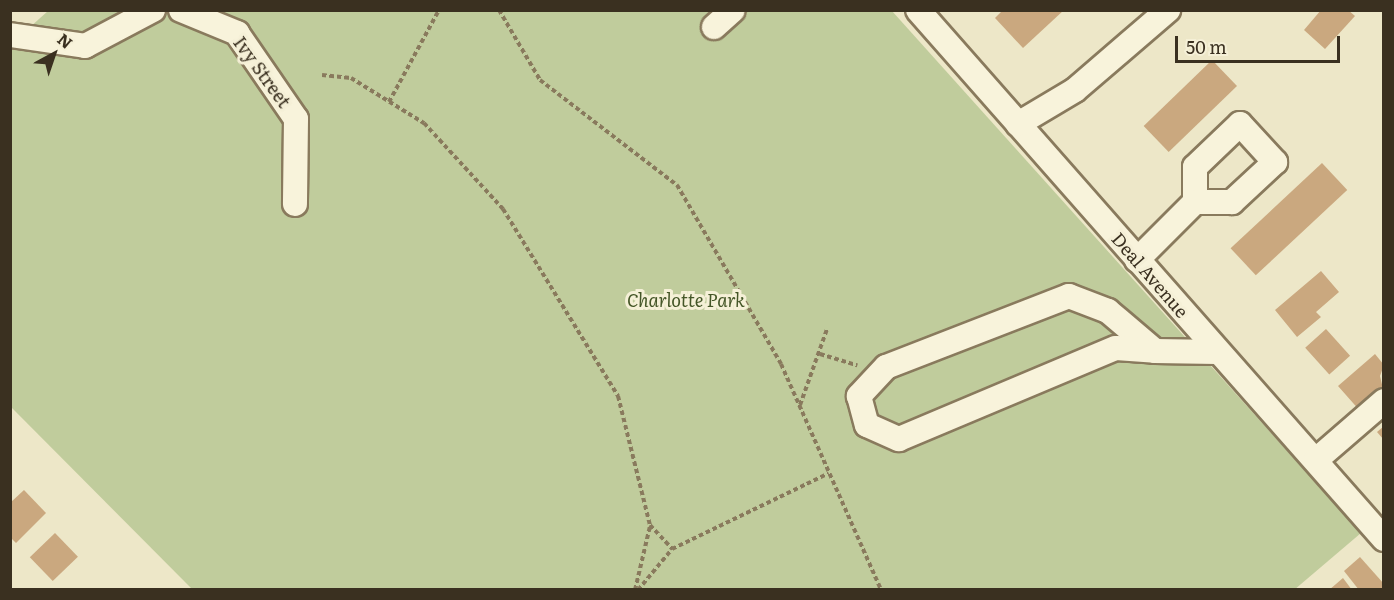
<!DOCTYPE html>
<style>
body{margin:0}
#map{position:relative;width:1394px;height:600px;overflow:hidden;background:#ede7c8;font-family:Literata,serif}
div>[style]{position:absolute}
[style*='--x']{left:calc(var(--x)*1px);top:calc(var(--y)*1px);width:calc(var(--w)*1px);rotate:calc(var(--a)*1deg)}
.green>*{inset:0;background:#c0cc9c}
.building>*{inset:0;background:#caa87f;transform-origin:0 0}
.path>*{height:4px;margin-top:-2px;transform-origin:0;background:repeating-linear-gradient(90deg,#897a5d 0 4.5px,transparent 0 7.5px)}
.roads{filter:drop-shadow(2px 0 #897a5d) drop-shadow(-2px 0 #897a5d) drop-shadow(0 2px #897a5d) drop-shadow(0 -2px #897a5d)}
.minor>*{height:24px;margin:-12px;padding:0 12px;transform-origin:12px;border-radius:12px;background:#f8f3db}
span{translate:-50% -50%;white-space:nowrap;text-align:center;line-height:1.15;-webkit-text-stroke:6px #f5f0d7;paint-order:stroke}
.street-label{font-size:18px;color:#3a3020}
.park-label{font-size:18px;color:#445627;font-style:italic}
.frame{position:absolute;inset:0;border:12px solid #3a3020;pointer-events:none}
.north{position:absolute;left:24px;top:24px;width:60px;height:60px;-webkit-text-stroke:4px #f5f0d7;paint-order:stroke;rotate:40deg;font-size:16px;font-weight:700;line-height:24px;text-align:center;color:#3a3020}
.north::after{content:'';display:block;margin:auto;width:21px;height:27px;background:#3a3020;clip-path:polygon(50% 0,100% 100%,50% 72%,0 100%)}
.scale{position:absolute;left:1175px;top:36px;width:165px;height:27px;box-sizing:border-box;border:3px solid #3a3020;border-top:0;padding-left:8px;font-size:18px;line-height:21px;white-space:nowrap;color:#3a3020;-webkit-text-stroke:4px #f5f0d7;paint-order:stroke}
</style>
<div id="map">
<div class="green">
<i style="clip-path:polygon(48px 11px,892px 11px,1361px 533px,1294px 590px,192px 589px,11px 407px,11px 44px)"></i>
</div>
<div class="building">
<i style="clip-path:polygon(1003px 10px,1064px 10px,1023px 48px,995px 18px)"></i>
<i style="clip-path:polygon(1321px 10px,1348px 10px,1355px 16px,1325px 49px,1304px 30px)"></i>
<i style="left:1212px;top:60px;width:36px;height:95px;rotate:46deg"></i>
<i style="left:1322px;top:163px;width:37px;height:125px;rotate:47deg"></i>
<i style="clip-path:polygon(1321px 271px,1339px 292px,1316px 312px,1321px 317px,1297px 337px,1275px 310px)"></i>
<i style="left:1326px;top:329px;width:36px;height:28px;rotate:48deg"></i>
<i style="clip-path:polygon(1375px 354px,1384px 365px,1380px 376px,1384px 393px,1361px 412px,1338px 386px)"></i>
<i style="clip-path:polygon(1384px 426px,1384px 440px,1377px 432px)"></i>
<i style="clip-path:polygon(24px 490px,46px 513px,16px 543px,10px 537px,10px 503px)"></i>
<i style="left:55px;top:533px;width:33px;height:35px;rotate:46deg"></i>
<i style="clip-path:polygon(1360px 557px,1384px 584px,1384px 590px,1359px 590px,1344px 571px)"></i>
<i style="clip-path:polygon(1343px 578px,1352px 590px,1329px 590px)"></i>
</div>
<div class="path">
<i style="--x:499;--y:10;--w:81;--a:59.6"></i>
<i style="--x:540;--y:80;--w:173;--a:37.5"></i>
<i style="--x:677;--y:185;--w:207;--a:59.8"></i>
<i style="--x:781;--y:364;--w:247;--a:66.1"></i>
<i style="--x:322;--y:75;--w:29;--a:6"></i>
<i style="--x:351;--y:78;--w:86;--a:31.7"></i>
<i style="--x:424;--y:123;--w:117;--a:47.4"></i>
<i style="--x:503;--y:209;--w:220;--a:58.4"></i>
<i style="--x:618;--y:396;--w:133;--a:76.1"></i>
<i style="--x:650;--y:525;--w:33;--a:47"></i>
<i style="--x:389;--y:102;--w:105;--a:-61.5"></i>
<i style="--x:820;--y:354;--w:39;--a:17"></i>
<i style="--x:800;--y:405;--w:81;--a:-70.4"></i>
<i style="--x:635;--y:590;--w:66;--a:-76.8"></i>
<i style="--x:638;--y:590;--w:53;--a:-50.3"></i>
<i style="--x:672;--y:549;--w:174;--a:-25.8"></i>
</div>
<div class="roads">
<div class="minor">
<i style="--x:181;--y:10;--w:61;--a:22.3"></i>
<i style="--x:237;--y:33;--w:104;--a:55.5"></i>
<i style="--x:296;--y:119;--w:85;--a:90.7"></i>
<i style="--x:918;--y:10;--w:705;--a:48.62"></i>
<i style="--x:714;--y:27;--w:25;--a:-42"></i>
<i style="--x:10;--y:35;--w:76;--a:8.3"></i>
<i style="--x:85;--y:46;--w:77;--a:-27.9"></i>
<i style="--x:1018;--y:124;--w:66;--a:-30.8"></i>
<i style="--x:1075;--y:90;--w:123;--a:-40.7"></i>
<i style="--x:1137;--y:260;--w:82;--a:-45"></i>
<i style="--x:1195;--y:202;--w:35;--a:-90"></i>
<i style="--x:1195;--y:167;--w:62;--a:-43.7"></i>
<i style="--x:1240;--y:124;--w:52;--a:47.4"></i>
<i style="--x:1275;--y:162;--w:59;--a:137.1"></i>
<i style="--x:1232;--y:202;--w:37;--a:180"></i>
<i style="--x:1155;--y:351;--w:62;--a:-139.6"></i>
<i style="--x:1108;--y:311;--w:42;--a:-159"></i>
<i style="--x:1069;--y:296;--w:196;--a:158.8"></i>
<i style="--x:886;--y:367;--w:40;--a:133"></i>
<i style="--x:859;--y:396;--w:30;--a:75"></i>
<i style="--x:867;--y:425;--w:35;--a:24"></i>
<i style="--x:899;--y:439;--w:235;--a:-22.8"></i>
<i style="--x:1116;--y:348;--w:39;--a:4"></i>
<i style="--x:1155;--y:351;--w:62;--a:0.9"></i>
<i style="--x:1316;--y:460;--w:90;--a:-40.9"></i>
</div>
</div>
<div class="street-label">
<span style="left:262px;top:72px;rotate:54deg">Ivy Street</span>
<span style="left:1150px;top:275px;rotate:49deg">Deal Avenue</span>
</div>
<div class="park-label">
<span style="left:686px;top:300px">Charlotte Park</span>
</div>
<div class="frame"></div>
<div class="north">N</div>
<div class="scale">50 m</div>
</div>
